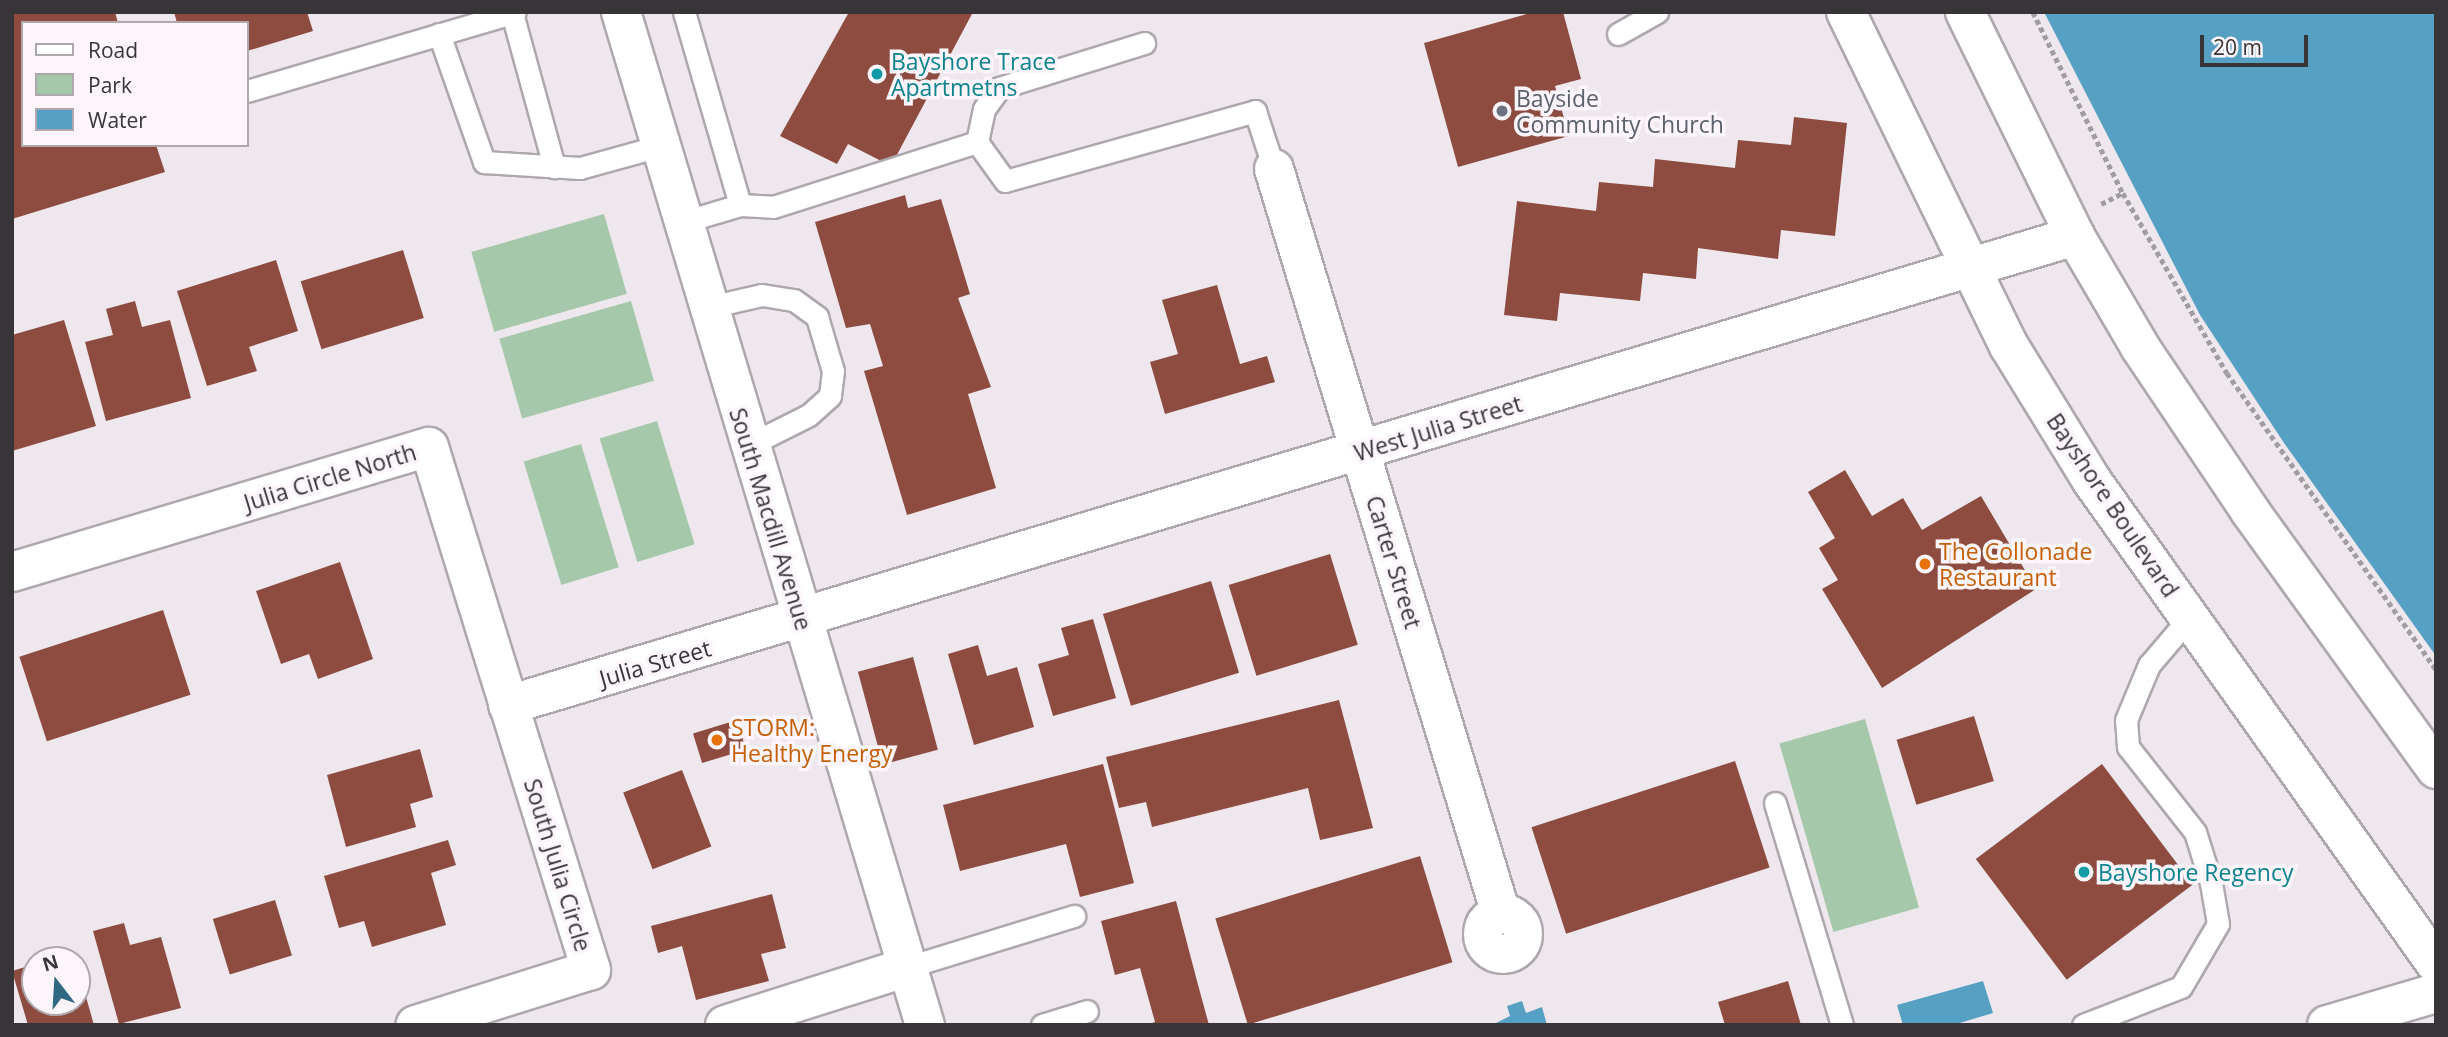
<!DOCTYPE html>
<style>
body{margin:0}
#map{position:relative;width:2448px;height:1037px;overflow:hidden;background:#efe7ee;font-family:"Open Sans",sans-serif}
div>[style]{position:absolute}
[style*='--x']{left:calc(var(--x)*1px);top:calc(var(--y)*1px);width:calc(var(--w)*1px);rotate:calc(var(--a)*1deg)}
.green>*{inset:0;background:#a4c8a9;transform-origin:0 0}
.water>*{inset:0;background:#56a0c3}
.building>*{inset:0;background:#8d4c3f;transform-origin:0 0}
.path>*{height:4.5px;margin-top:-2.25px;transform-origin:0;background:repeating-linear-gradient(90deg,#a29da2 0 5px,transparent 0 8.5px)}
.roads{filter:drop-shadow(2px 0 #aea7ae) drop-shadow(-2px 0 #aea7ae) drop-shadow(0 2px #aea7ae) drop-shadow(0 -2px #aea7ae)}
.service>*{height:21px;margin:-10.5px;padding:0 10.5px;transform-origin:10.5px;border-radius:10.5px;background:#fff}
.minor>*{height:38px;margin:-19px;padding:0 19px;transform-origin:19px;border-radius:19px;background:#fff}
.minor>.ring{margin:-19px;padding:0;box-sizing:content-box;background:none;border:38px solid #fff;border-radius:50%}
.tertiary>*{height:38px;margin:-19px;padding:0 19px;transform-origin:19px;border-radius:19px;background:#fff}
.secondary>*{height:38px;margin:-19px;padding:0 19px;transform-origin:19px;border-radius:19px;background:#fff}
.dots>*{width:19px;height:19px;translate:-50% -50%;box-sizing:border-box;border:4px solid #fcf5fb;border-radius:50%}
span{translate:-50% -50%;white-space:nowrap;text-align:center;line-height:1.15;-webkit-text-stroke:7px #fcf5fb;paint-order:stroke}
.culture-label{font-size:23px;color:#0d838f}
.left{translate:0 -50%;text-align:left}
.worship-label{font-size:23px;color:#5b616d}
.street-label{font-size:23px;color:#383538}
.food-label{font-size:23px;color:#c56008}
.frame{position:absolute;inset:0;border:14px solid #383538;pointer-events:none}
.legend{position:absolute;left:21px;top:21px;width:228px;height:126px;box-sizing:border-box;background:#fcf5fb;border:2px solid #aea8ad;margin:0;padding:9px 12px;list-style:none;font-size:21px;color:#383538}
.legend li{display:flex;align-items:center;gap:14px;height:35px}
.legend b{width:35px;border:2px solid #aea8ad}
.north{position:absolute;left:21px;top:946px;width:70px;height:70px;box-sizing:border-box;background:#fcf5fb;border:2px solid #aea8ad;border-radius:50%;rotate:343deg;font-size:19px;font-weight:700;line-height:28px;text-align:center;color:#383538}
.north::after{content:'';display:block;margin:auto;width:24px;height:32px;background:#306882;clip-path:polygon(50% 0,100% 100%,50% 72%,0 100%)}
.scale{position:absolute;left:2200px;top:35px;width:108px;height:32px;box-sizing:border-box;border:4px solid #383538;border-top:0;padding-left:9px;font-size:21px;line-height:24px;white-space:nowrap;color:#383538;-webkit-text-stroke:5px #fcf5fb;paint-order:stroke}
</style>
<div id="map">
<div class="green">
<i style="left:604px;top:214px;width:83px;height:138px;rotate:74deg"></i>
<i style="left:631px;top:301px;width:83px;height:137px;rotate:74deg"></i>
<i style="left:657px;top:421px;width:129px;height:60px;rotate:73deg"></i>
<i style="left:581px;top:444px;width:129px;height:60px;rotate:73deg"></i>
<i style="left:1865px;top:719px;width:196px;height:89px;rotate:74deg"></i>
</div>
<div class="water">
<i style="clip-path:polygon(2044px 12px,2436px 12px,2436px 656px,2284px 443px,2200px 315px)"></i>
<i style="clip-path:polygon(1983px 981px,1993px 1013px,1953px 1025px,1903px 1025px,1897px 1005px)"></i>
<i style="clip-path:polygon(1522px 1001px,1526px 1013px,1542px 1007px,1547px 1025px,1492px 1025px,1510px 1016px,1507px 1006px)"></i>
</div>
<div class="building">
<i style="clip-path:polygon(12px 12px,115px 12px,118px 23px,23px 23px,23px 145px,156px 145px,165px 172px,12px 219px)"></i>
<i style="clip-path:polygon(174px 12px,307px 12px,313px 31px,247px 51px,247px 23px,177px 23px)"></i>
<i style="clip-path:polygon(849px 12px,973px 12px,891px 166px,848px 144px,837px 164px,780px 136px)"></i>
<i style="clip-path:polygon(1534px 12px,1563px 12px,1581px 79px,1555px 86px,1569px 136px,1458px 167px,1424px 43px)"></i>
<i style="clip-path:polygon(1794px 117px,1847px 123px,1835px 236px,1781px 230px,1778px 259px,1698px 248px,1696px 279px,1643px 273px,1640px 301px,1560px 293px,1557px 321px,1504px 315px,1517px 201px,1596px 211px,1599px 182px,1653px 187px,1655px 159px,1735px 168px,1738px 140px,1791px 145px)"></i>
<i style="clip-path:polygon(905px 195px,908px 208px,941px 199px,970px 294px,958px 298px,991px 387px,968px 394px,996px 488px,907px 515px,864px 371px,883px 366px,870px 324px,846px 328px,815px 222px)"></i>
<i style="left:403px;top:250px;width:71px;height:107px;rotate:73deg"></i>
<i style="clip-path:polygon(276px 260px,298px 331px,249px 347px,257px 371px,207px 386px,177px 291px)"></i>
<i style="clip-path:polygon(1217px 285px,1240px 364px,1267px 356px,1275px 382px,1165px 414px,1150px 362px,1178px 354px,1162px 300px)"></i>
<i style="clip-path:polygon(135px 301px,142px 327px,170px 320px,191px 398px,106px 421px,85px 342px,113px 335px,106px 309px)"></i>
<i style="clip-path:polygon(64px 320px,96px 426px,12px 451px,12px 335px)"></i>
<i style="clip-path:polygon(1845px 470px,1872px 516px,1903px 498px,1922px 530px,1981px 496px,2036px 589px,1882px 688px,1822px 589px,1838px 580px,1819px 548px,1835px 538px,1808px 492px)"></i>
<i style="left:1330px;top:554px;width:95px;height:106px;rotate:73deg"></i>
<i style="clip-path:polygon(340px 562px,373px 659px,318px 679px,309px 654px,281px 664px,256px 591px)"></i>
<i style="left:1211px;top:581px;width:96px;height:113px;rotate:73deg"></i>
<i style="left:163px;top:610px;width:89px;height:151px;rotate:72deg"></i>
<i style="clip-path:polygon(1093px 619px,1116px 698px,1053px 716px,1038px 664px,1069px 655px,1061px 628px)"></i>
<i style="clip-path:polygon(978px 645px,987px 676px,1017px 667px,1034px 727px,974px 745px,948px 654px)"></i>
<i style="left:913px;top:657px;width:96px;height:57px;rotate:75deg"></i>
<i style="clip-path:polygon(1339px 700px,1373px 828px,1320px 840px,1308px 788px,1152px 827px,1146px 802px,1119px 808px,1106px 757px)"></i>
<i style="left:1974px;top:716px;width:68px;height:81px;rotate:73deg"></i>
<i style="left:737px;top:720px;width:31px;height:46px;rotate:73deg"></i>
<i style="clip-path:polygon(420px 749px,433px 797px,410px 804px,416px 827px,346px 847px,327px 775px)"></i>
<i style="left:1735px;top:761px;width:112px;height:214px;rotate:72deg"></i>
<i style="clip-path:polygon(1103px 764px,1134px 883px,1080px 897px,1066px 844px,960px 871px,943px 805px)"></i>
<i style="left:2102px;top:764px;width:151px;height:158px;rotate:53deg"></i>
<i style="left:682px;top:770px;width:82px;height:63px;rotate:69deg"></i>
<i style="clip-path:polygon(448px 840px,456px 865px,431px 873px,446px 925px,372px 947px,364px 921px,339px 928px,324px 876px)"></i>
<i style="left:1420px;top:856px;width:111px;height:214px;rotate:73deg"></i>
<i style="clip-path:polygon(772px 894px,786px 948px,761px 954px,769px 981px,696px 1000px,682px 946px,658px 953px,651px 926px)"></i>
<i style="left:275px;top:900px;width:58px;height:65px;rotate:73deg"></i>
<i style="clip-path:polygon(1176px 901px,1197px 981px,1209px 1025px,1146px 1025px,1155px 1022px,1140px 968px,1115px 975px,1101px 921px)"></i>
<i style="clip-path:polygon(124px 923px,130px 945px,161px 937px,181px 1008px,119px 1024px,93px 931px)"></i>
<i style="clip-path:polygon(73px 952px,75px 960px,49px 960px,49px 959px)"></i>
<i style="clip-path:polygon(35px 964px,35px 1002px,77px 1002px,78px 969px,94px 1025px,28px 1025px,12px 971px)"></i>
<i style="clip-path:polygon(1788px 981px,1801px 1025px,1725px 1025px,1718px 1002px)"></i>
</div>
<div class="path">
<i style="--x:2033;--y:12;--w:202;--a:63.6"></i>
<i style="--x:2123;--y:193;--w:208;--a:60"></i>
<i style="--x:2227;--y:373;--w:362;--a:54.8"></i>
<i style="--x:2101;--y:204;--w:25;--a:-27"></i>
</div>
<div class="roads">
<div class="service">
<i style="--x:684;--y:12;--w:201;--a:73.8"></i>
<i style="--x:512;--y:13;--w:160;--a:74.7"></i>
<i style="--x:439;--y:34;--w:136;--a:70.6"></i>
<i style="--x:484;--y:162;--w:96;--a:3.6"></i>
<i style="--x:580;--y:168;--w:83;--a:-15.4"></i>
<i style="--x:1618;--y:34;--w:45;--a:-29.4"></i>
<i style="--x:247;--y:91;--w:279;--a:-16.4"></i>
<i style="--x:977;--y:142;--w:34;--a:-78"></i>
<i style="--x:984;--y:109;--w:26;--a:-54"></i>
<i style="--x:999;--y:88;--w:152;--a:-17.2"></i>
<i style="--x:683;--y:222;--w:59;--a:-16.6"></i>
<i style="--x:740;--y:205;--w:33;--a:3"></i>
<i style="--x:773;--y:207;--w:214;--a:-17.7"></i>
<i style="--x:977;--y:142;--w:48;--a:54.3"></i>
<i style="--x:1005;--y:181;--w:260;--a:-15.6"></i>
<i style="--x:1255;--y:111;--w:61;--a:71.9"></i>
<i style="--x:709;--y:307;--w:54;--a:-12.8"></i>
<i style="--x:762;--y:295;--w:32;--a:9"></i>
<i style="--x:794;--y:300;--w:29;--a:36"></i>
<i style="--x:817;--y:317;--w:56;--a:73.5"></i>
<i style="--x:833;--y:371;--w:25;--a:97"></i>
<i style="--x:830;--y:396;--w:28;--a:138"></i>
<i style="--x:809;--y:415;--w:67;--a:153.4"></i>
<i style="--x:1775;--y:803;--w:232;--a:73.2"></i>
<i style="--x:908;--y:967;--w:174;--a:-17.1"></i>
<i style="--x:1042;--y:1025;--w:47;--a:-17.3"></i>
<i style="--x:2083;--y:1025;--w:105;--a:-21.2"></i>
<i style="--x:2181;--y:987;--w:73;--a:-59.6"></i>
<i style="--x:2218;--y:924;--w:42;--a:-99.7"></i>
<i style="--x:2211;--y:883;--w:53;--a:-107.4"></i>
<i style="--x:2195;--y:832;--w:108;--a:-128.2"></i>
<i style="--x:2128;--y:747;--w:27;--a:-94"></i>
<i style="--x:2126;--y:720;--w:60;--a:-67.3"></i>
<i style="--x:2149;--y:665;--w:63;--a:-49.5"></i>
</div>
<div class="minor">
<i style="--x:1274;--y:169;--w:779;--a:73.05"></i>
<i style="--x:12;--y:572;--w:435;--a:-16.7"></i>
<i style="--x:429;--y:447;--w:548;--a:72.79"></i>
<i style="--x:591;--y:970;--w:184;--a:162.6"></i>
<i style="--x:508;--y:705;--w:1636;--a:-16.66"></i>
<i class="ring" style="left:1483px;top:914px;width:2px;height:2px"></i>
<i style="--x:725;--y:1025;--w:192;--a:-17.6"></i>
</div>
<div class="tertiary">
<i style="--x:621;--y:12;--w:1058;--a:73.3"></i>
<i style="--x:2327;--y:1025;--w:114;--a:-16.4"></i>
</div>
<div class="secondary">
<i style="--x:1846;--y:12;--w:372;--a:64"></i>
<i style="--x:2009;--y:346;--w:158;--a:58.4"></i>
<i style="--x:2092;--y:481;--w:593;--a:54.54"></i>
<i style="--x:1965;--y:12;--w:250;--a:63.8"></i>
<i style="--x:2075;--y:236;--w:129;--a:59.6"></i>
<i style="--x:2140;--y:347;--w:197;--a:56.1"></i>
<i style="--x:2250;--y:511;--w:318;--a:54.2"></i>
</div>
</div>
<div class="dots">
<i style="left:877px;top:74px;background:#0f9aa8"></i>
<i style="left:1502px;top:111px;background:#6b7280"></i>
<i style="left:1925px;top:564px;background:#e8710a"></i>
<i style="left:717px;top:740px;background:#e8710a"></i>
<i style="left:2084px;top:872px;background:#0f9aa8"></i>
</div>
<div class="culture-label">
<span class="left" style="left:891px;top:74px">Bayshore Trace<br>Apartmetns</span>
<span class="left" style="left:2098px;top:872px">Bayshore Regency</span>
</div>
<div class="worship-label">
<span class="left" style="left:1516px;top:111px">Bayside<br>Community Church</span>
</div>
<div class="street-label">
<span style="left:1438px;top:428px;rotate:-17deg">West Julia Street</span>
<span style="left:330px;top:477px;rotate:-17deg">Julia Circle North</span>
<span style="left:2113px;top:505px;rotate:56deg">Bayshore Boulevard</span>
<span style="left:771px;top:519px;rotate:73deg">South Macdill Avenue</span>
<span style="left:1394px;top:562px;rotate:73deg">Carter Street</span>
<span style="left:655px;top:663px;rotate:-16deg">Julia Street</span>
<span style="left:558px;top:865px;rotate:73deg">South Julia Circle</span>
</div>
<div class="food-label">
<span class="left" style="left:1939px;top:564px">The Collonade<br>Restaurant</span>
<span class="left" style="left:731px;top:740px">STORM:<br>Healthy Energy</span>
</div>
<div class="frame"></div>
<ul class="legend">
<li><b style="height:9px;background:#fff"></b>Road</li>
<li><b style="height:19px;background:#a4c8a9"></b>Park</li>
<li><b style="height:19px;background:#56a0c3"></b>Water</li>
</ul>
<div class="north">N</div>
<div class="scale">20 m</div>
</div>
